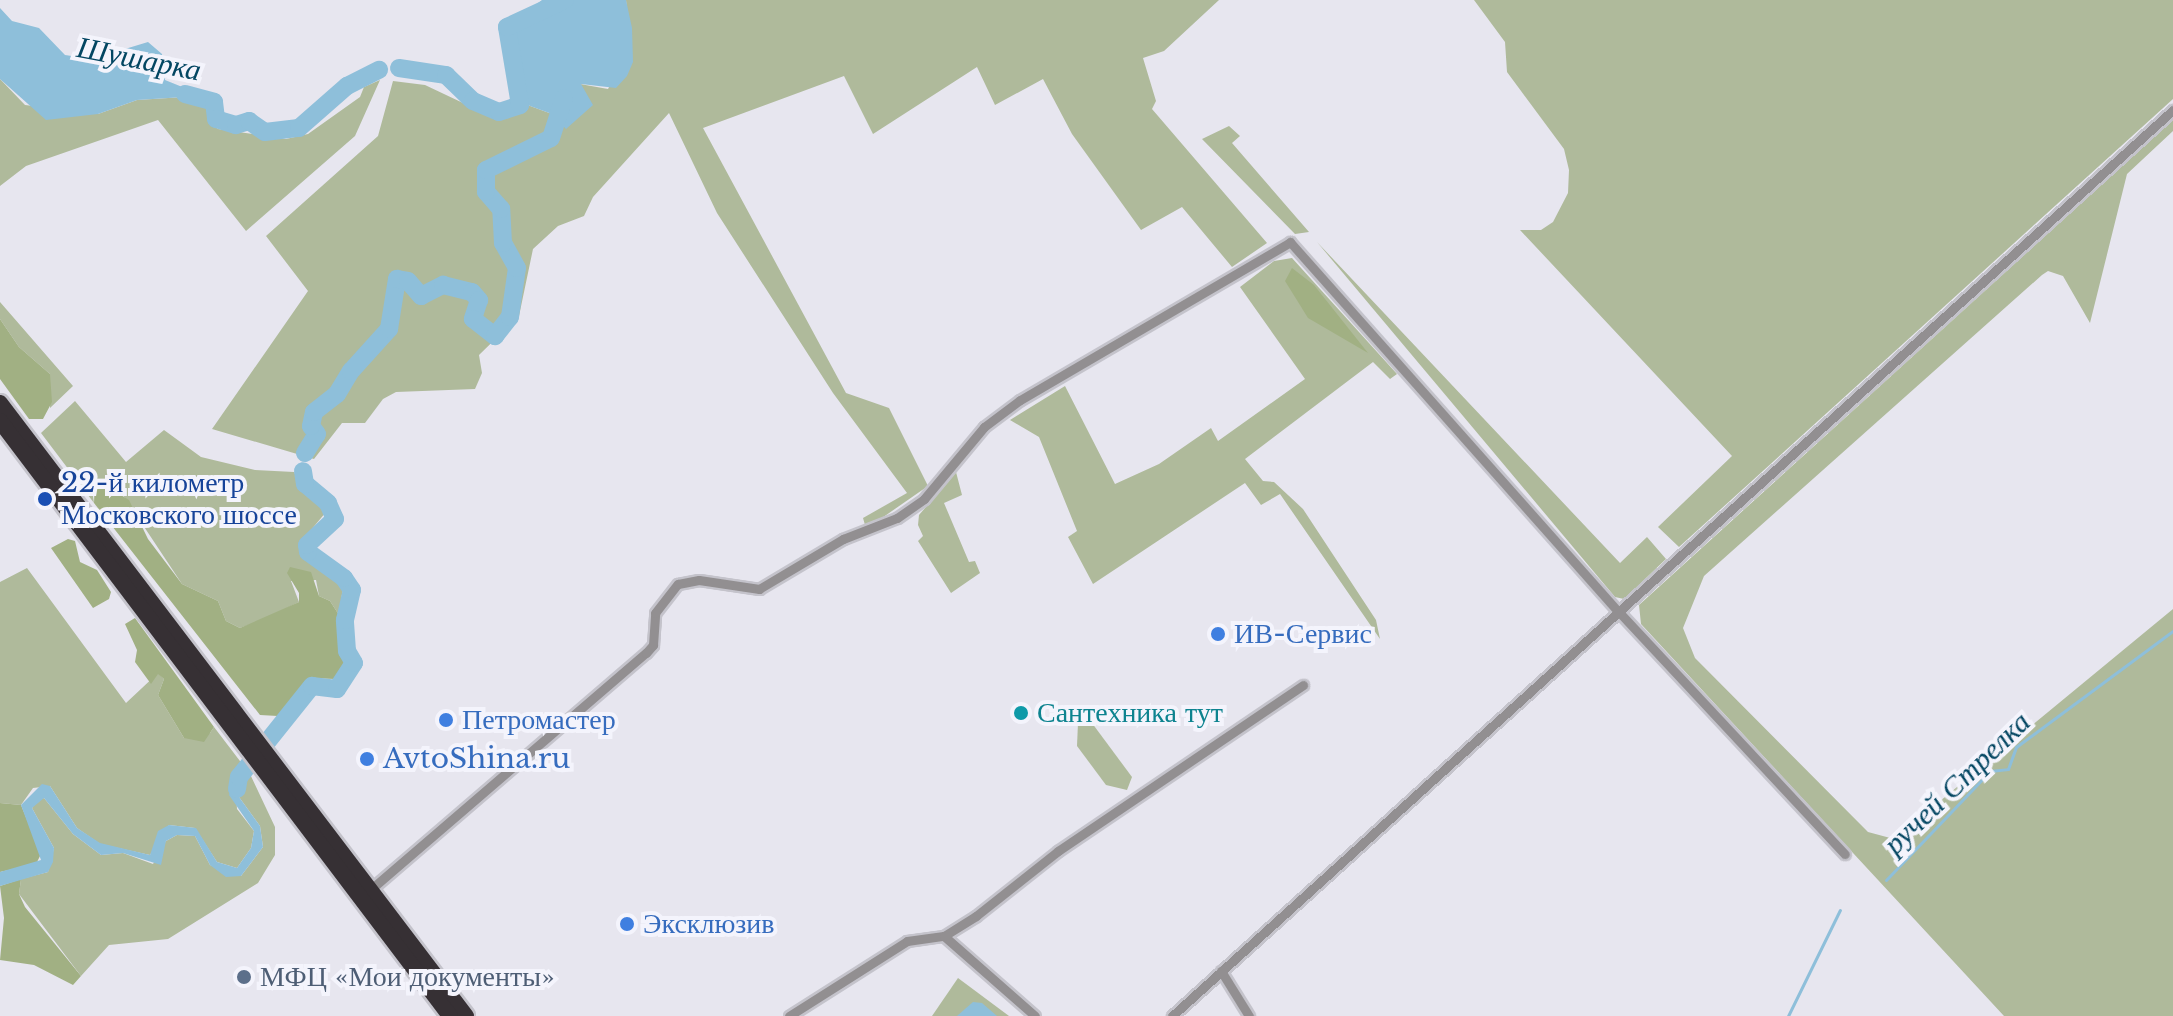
<!DOCTYPE html>
<meta charset="utf-8">
<style>
body{margin:0}
#map{position:relative;width:2173px;height:1016px;overflow:hidden;background:#e7e6ef;font-family:"Libre Baskerville",serif}
div>[style]{position:absolute}
[style*='--x']{left:calc(var(--x)*1px);top:calc(var(--y)*1px);width:calc(var(--w)*1px);rotate:calc(var(--a)*1deg)}
.green>*{inset:0;background:#afba9b}
.forest>*{inset:0;background:#a1b083}
.water>*{inset:0;background:#8ebfda}
.stream>*{height:3px;margin:-1.5px;padding:0 1.5px;transform-origin:1.5px;border-radius:1.5px;background:#8ebfda}
.river>*{height:18px;margin:-9px;padding:0 9px;transform-origin:9px;border-radius:9px;background:#8ebfda}
.roads{filter:drop-shadow(2px 0 #c4c3cb) drop-shadow(-2px 0 #c4c3cb) drop-shadow(0 2px #c4c3cb) drop-shadow(0 -2px #c4c3cb)}
.street>*{height:9px;margin:-4.5px;padding:0 4.5px;transform-origin:4.5px;border-radius:4.5px;background:#928f91}
.highway>*{height:16px;margin:-8px;padding:0 8px;transform-origin:8px;border-radius:8px;background:#363034}
.dots>*{width:22px;height:22px;translate:-50% -50%;box-sizing:border-box;border:4px solid #f4f4fc;border-radius:50%}
span{translate:-50% -50%;white-space:nowrap;text-align:center;line-height:1.15;-webkit-text-stroke:8px #f4f4fc;paint-order:stroke}
.transit-label{font-size:28px;color:#164399}
.left{translate:0 -50%;text-align:left}
.shop-label{font-size:28px;color:#366cbe}
.culture-label{font-size:28px;color:#0d838f}
.service-label{font-size:28px;color:#4e5e75}
.water-label{font-size:30px;color:#034662;font-style:italic}
</style>
<div id="map">
<div class="green">
<i style="clip-path:polygon(626px 0,1219px 0,1164px 51px,1143px 58px,1156px 101px,1152px 109px,1267px 243px,1232px 267px,1182px 207px,1141px 230px,1072px 134px,1043px 79px,995px 105px,977px 67px,873px 134px,844px 76px,703px 128px,846px 393px,889px 408px,928px 486px,879px 520px,865px 525px,863px 518px,907px 493px,833px 393px,717px 213px,669px 113px,593px 197px,584px 216px,558px 226px,533px 249px,519px 316px,479px 355px,482px 373px,475px 389px,396px 392px,383px 399px,365px 423px,342px 423px,314px 459px,212px 429px,308px 291px,266px 236px,378px 136px,393px 81px,425px 85px,463px 103px,467px 90px,484px 108px,528px 108px,522px 103px,552px 114px,580px 84px,608px 89px,630px 48px)"></i>
<i style="clip-path:polygon(1474px 0,2173px 0,2173px 99px,1679px 547px,1658px 527px,1732px 456px,1520px 230px,1541px 230px,1553px 222px,1568px 193px,1569px 170px,1564px 149px,1507px 72px,1505px 42px)"></i>
<i style="clip-path:polygon(0 79px,25px 105px,98px 114px,137px 100px,184px 97px,211px 107px,211px 123px,218px 129px,286px 139px,308px 134px,360px 97px,364px 87px,380px 80px,355px 136px,246px 231px,158px 120px,26px 166px,0 186px)"></i>
<i style="clip-path:polygon(2173px 120px,2173px 131px,2127px 174px,2090px 323px,2063px 276px,2048px 271px,2042px 275px,1704px 576px,1683px 628px,1695px 658px,1868px 832px,1894px 839px,2173px 609px,2173px 1016px,2004px 1016px,1641px 624px,1639px 605px)"></i>
<i style="clip-path:polygon(1229px 126px,1240px 136px,1232px 143px,1309px 232px,1295px 234px,1202px 139px)"></i>
<i style="clip-path:polygon(1317px 242px,1620px 563px,1647px 537px,1666px 559px,1624px 599px,1615px 597px)"></i>
<i style="clip-path:polygon(1292px 258px,1397px 374px,1390px 379px,1373px 362px,1245px 459px,1263px 481px,1274px 482px,1303px 509px,1376px 620px,1380px 639px,1280px 494px,1261px 505px,1245px 483px,1093px 584px,1068px 537px,1077px 531px,1039px 437px,1010px 420px,1065px 386px,1115px 484px,1159px 464px,1211px 428px,1218px 441px,1305px 379px,1240px 287px,1274px 261px)"></i>
<i style="clip-path:polygon(0 302px,73px 386px,50px 408px,50px 374px,19px 347px,0 319px)"></i>
<i style="clip-path:polygon(75px 401px,126px 462px,164px 430px,201px 457px,255px 470px,294px 472px,302px 488px,326px 512px,301px 542px,299px 552px,343px 587px,339px 615px,330px 601px,319px 596px,316px 580px,291px 581px,299px 602px,265px 619px,240px 628px,226px 621px,218px 601px,182px 584px,123px 495px,113px 487px,91px 484px,94px 503px,41px 433px)"></i>
<i style="clip-path:polygon(956px 472px,962px 495px,944px 503px,969px 562px,975px 561px,980px 573px,951px 593px,918px 541px,923px 536px,918px 525px,919px 515px)"></i>
<i style="clip-path:polygon(27px 568px,126px 703px,158px 673px,164px 679px,158px 695px,184px 738px,210px 733px,214px 727px,243px 765px,235px 775px,237px 809px,254px 831px,251px 848px,237px 868px,217px 862px,195px 828px,169px 825px,150px 855px,100px 844px,77px 828px,50px 786px,33px 788px,21px 805px,0 803px,0 582px)"></i>
<i style="clip-path:polygon(1089px 719px,1132px 777px,1127px 790px,1106px 785px,1077px 746px,1078px 723px)"></i>
<i style="clip-path:polygon(250px 774px,275px 827px,275px 855px,258px 883px,168px 939px,109px 945px,81px 976px,19px 894px,21px 879px,48px 872px,54px 848px,32px 808px,37px 800px,44px 798px,73px 834px,101px 855px,123px 853px,153px 864px,166px 841px,177px 835px,195px 836px,210px 865px,241px 876px,263px 847px,260px 826px,239px 797px,242px 780px)"></i>
<i style="clip-path:polygon(958px 978px,1009px 1016px,932px 1016px)"></i>
</div>
<div class="forest">
<i style="clip-path:polygon(1292px 268px,1314px 285px,1368px 353px,1308px 318px,1285px 281px)"></i>
<i style="clip-path:polygon(0 319px,19px 347px,50px 374px,52px 402px,43px 419px,29px 419px,0 379px)"></i>
<i style="clip-path:polygon(95px 479px,129px 500px,148px 539px,182px 584px,218px 601px,226px 621px,240px 628px,299px 602px,299px 593px,287px 573px,290px 567px,311px 572px,319px 596px,330px 601px,339px 615px,345px 671px,335px 679px,309px 678px,278px 716px,260px 715px,94px 503px)"></i>
<i style="clip-path:polygon(68px 539px,75px 541px,80px 562px,97px 570px,111px 592px,109px 599px,93px 608px,51px 548px)"></i>
<i style="clip-path:polygon(135px 618px,214px 727px,204px 742px,184px 738px,158px 695px,164px 679px,158px 674px,151px 684px,135px 662px,137px 650px,125px 624px)"></i>
<i style="clip-path:polygon(0 803px,21px 805px,41px 854px,36px 864px,0 872px)"></i>
<i style="clip-path:polygon(21px 879px,19px 894px,25px 907px,81px 976px,73px 985px,34px 965px,0 960px,4px 918px,0 886px)"></i>
</div>
<div class="water">
<i style="clip-path:polygon(542px 0,626px 0,632px 28px,633px 62px,627px 76px,616px 88px,581px 84px,593px 105px,566px 129px,552px 114px,522px 103px,508px 26px)"></i>
<i style="clip-path:polygon(0 8px,12px 21px,39px 28px,65px 55px,92px 59px,148px 42px,162px 54px,165px 80px,207px 97px,205px 103px,184px 97px,137px 100px,98px 114px,46px 120px,0 79px)"></i>
<i style="clip-path:polygon(243px 765px,250px 774px,239px 797px,260px 826px,263px 847px,241px 876px,226px 877px,210px 865px,195px 836px,177px 835px,166px 841px,161px 865px,123px 853px,101px 855px,73px 834px,44px 798px,32px 808px,54px 848px,53px 862px,48px 872px,0 886px,0 872px,41px 860px,21px 805px,42px 784px,50px 786px,77px 828px,100px 843px,150px 855px,158px 831px,169px 825px,196px 828px,217px 862px,237px 868px,251px 848px,254px 831px,229px 795px)"></i>
<i style="clip-path:polygon(973px 1002px,982px 1003px,997px 1016px,957px 1016px)"></i>
</div>
<div class="stream">
<i style="--x:1886;--y:880;--w:151;--a:-46.3"></i>
<i style="--x:1990;--y:771;--w:18;--a:-6"></i>
<i style="--x:2008;--y:769;--w:23;--a:-70"></i>
<i style="--x:2016;--y:747;--w:195;--a:-36.5"></i>
<i style="--x:1788;--y:1016;--w:118;--a:-63.9"></i>
</div>
<div class="river">
<i style="--x:399;--y:68;--w:48;--a:8.5"></i>
<i style="--x:446;--y:75;--w:37;--a:44"></i>
<i style="--x:473;--y:101;--w:28;--a:23"></i>
<i style="--x:499;--y:112;--w:22;--a:-18"></i>
<i style="--x:520;--y:105;--w:79;--a:-99.5"></i>
<i style="--x:507;--y:27;--w:64;--a:-25"></i>
<i style="--x:185;--y:94;--w:30;--a:15"></i>
<i style="--x:214;--y:102;--w:17;--a:83"></i>
<i style="--x:216;--y:119;--w:21;--a:17"></i>
<i style="--x:236;--y:125;--w:14;--a:-17"></i>
<i style="--x:249;--y:121;--w:19;--a:35"></i>
<i style="--x:265;--y:132;--w:34;--a:-7"></i>
<i style="--x:299;--y:128;--w:64;--a:-41.2"></i>
<i style="--x:347;--y:86;--w:36;--a:-27"></i>
<i style="--x:305;--y:453;--w:22;--a:-58"></i>
<i style="--x:317;--y:434;--w:10;--a:-127"></i>
<i style="--x:311;--y:426;--w:14;--a:-78"></i>
<i style="--x:314;--y:412;--w:29;--a:-38"></i>
<i style="--x:337;--y:394;--w:27;--a:-59"></i>
<i style="--x:351;--y:371;--w:57;--a:-47.9"></i>
<i style="--x:389;--y:329;--w:51;--a:-80.9"></i>
<i style="--x:397;--y:279;--w:11;--a:10"></i>
<i style="--x:408;--y:281;--w:20;--a:49"></i>
<i style="--x:421;--y:296;--w:25;--a:-27"></i>
<i style="--x:443;--y:285;--w:30;--a:14"></i>
<i style="--x:472;--y:292;--w:11;--a:49"></i>
<i style="--x:479;--y:300;--w:20;--a:108"></i>
<i style="--x:473;--y:319;--w:28;--a:38"></i>
<i style="--x:495;--y:336;--w:24;--a:-52"></i>
<i style="--x:510;--y:317;--w:49;--a:-81.9"></i>
<i style="--x:517;--y:268;--w:29;--a:-119"></i>
<i style="--x:503;--y:243;--w:34;--a:-93"></i>
<i style="--x:501;--y:209;--w:23;--a:-131"></i>
<i style="--x:486;--y:192;--w:22;--a:-90"></i>
<i style="--x:486;--y:170;--w:72;--a:-26.2"></i>
<i style="--x:551;--y:138;--w:42;--a:-72"></i>
<i style="--x:237;--y:789;--w:12;--a:-81"></i>
<i style="--x:239;--y:777;--w:117;--a:-51.3"></i>
<i style="--x:312;--y:686;--w:25;--a:7"></i>
<i style="--x:337;--y:689;--w:31;--a:-57"></i>
<i style="--x:354;--y:663;--w:14;--a:-120"></i>
<i style="--x:347;--y:651;--w:31;--a:-94"></i>
<i style="--x:345;--y:620;--w:31;--a:-77"></i>
<i style="--x:352;--y:590;--w:14;--a:-124"></i>
<i style="--x:344;--y:578;--w:44;--a:-144.2"></i>
<i style="--x:308;--y:552;--w:7;--a:-98"></i>
<i style="--x:307;--y:545;--w:38;--a:-43"></i>
<i style="--x:335;--y:519;--w:17;--a:-114"></i>
<i style="--x:328;--y:503;--w:30;--a:-140"></i>
<i style="--x:305;--y:484;--w:13;--a:-99"></i>
</div>
<div class="roads">
<div class="street">
<i style="--x:370;--y:890;--w:364;--a:-40.7"></i>
<i style="--x:646;--y:653;--w:11;--a:-49"></i>
<i style="--x:653;--y:645;--w:32;--a:-86"></i>
<i style="--x:655;--y:613;--w:37;--a:-52"></i>
<i style="--x:678;--y:584;--w:21;--a:-11"></i>
<i style="--x:699;--y:580;--w:61;--a:8.5"></i>
<i style="--x:759;--y:589;--w:98;--a:-30.8"></i>
<i style="--x:843;--y:539;--w:58;--a:-21.3"></i>
<i style="--x:897;--y:518;--w:33;--a:-35"></i>
<i style="--x:924;--y:499;--w:94;--a:-50.2"></i>
<i style="--x:984;--y:427;--w:45;--a:-36.9"></i>
<i style="--x:1020;--y:400;--w:313;--a:-30.3"></i>
<i style="--x:1290;--y:242;--w:495;--a:48.4"></i>
<i style="--x:1619;--y:612;--w:331;--a:47"></i>
<i style="--x:944;--y:936;--w:121;--a:41.3"></i>
<i style="--x:1221;--y:971;--w:53;--a:58.1"></i>
<i style="--x:789;--y:1016;--w:140;--a:-32.4"></i>
<i style="--x:907;--y:941;--w:37;--a:-8"></i>
<i style="--x:944;--y:936;--w:38;--a:-32"></i>
<i style="--x:976;--y:916;--w:105;--a:-38.4"></i>
<i style="--x:1058;--y:851;--w:296;--a:-34.1"></i>
<i style="--x:1172;--y:1016;--w:1350;--a:-42.15"></i>
</div>
<div class="highway">
<i style="--x:0;--y:403;--w:770;--a:52.76"></i>
<i style="--x:0;--y:421;--w:746;--a:52.9"></i>
</div>
</div>
<div class="dots">
<i style="left:45px;top:499px;background:#1a4fb4"></i>
<i style="left:1218px;top:634px;background:#3f7fe0"></i>
<i style="left:1021px;top:713px;background:#0f9aa8"></i>
<i style="left:446px;top:720px;background:#3f7fe0"></i>
<i style="left:367px;top:759px;background:#3f7fe0"></i>
<i style="left:627px;top:924px;background:#3f7fe0"></i>
<i style="left:244px;top:977px;background:#5c6f8a"></i>
</div>
<div class="transit-label">
<span class="left" style="left:61px;top:499px">22-й километр<br>Московского шоссе</span>
</div>
<div class="shop-label">
<span class="left" style="left:1234px;top:634px">ИВ-Сервис</span>
<span class="left" style="left:462px;top:720px">Петромастер</span>
<span class="left" style="left:383px;top:759px">AvtoShina.ru</span>
<span class="left" style="left:643px;top:924px">Эксклюзив</span>
</div>
<div class="culture-label">
<span class="left" style="left:1037px;top:713px">Сантехника тут</span>
</div>
<div class="service-label">
<span class="left" style="left:260px;top:977px">МФЦ «Мои документы»</span>
</div>
<div class="water-label">
<span style="left:139px;top:59px;rotate:11deg">Шушарка</span>
<span style="left:1957px;top:783px;rotate:-44deg">ручей Стрелка</span>
</div>
</div>
